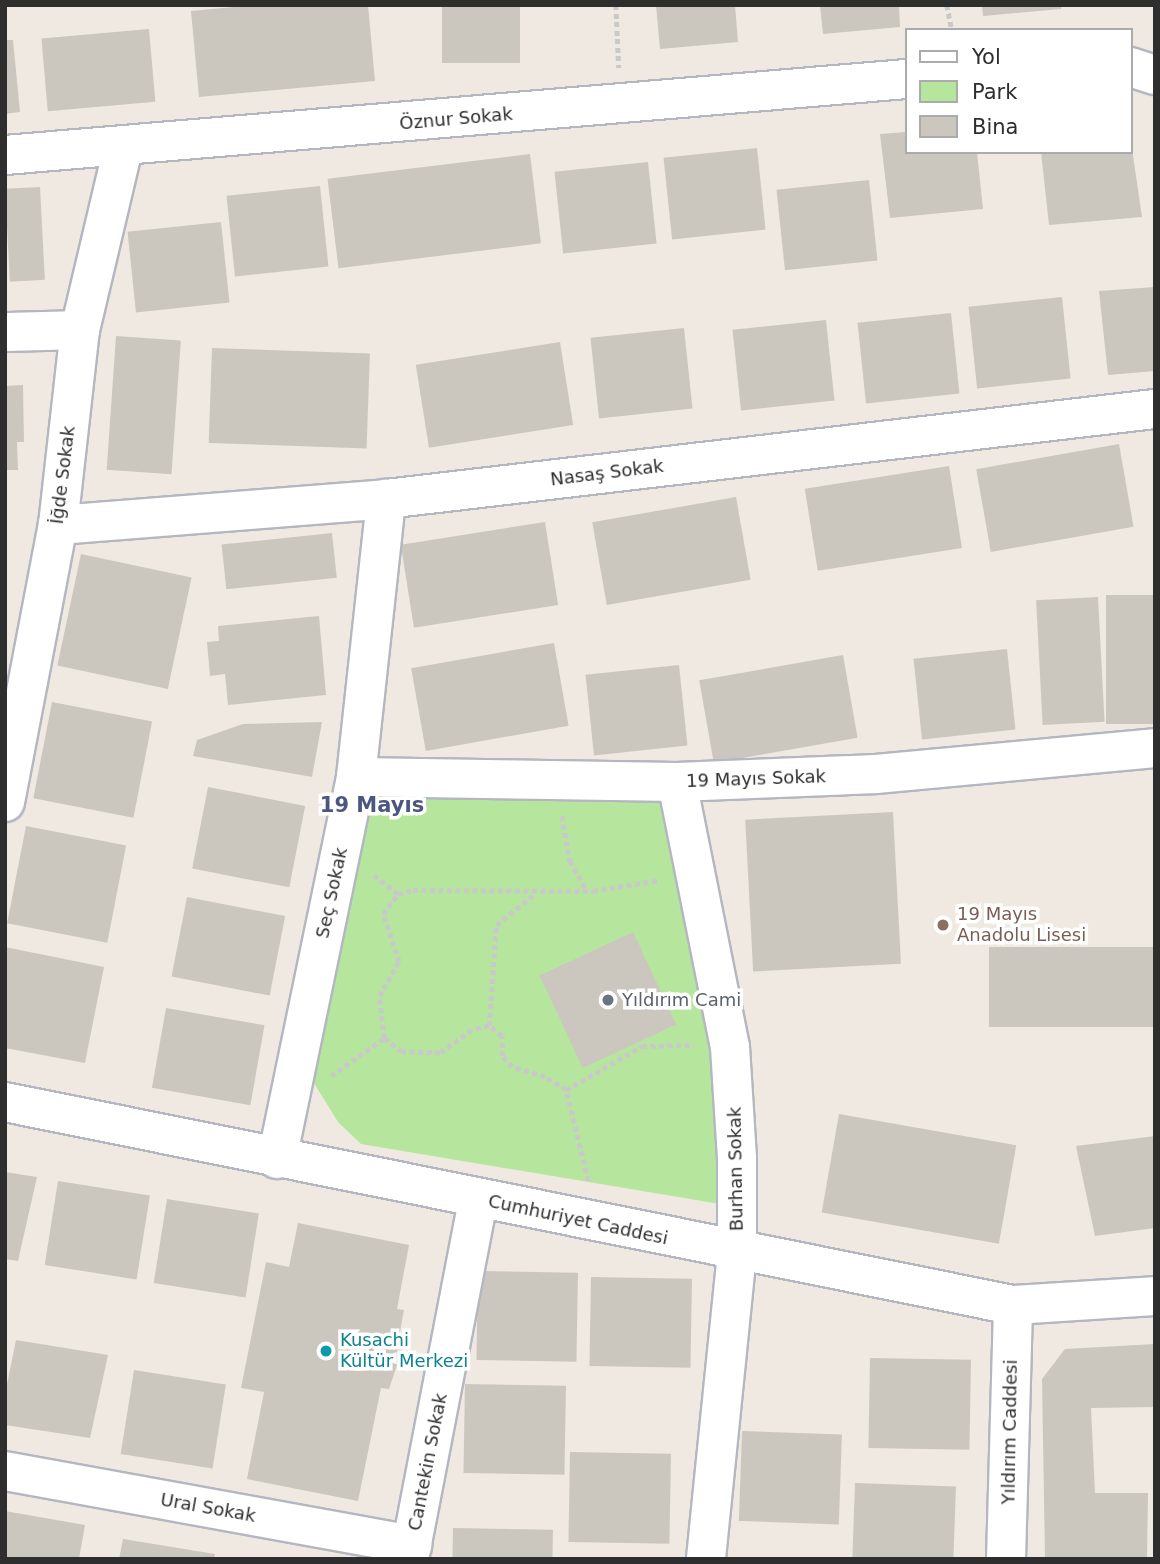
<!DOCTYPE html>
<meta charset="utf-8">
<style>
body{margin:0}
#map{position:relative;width:1160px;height:1564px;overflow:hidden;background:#efe9e1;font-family:"DejaVu Sans",sans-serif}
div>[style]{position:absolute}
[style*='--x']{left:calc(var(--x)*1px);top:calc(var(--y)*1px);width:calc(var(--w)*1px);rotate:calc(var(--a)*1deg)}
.green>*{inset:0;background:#b6e59e}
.building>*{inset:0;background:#cbc7bf;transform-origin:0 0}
.path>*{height:4.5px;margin-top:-2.25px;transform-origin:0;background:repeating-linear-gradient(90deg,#c9c9c9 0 5px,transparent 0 8.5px)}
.roads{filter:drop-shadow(2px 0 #b4b7c1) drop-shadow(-2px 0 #b4b7c1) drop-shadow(0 2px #b4b7c1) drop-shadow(0 -2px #b4b7c1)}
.street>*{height:38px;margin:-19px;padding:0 19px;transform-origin:19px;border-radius:19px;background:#fff}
.secondary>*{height:38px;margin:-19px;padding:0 19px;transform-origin:19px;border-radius:19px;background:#fff}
.dots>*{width:19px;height:19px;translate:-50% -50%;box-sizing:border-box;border:4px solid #fff;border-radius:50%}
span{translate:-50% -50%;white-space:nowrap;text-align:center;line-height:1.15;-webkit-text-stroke:7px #fff;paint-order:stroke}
.street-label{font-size:18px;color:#2e2e2e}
.education-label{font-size:18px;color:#785e54}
.left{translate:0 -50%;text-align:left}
.worship-label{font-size:18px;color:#5b616d}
.culture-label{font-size:18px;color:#0d838f}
.quarter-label{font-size:21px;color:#4d5680;font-weight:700}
.frame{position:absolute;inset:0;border:7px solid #2e2e2e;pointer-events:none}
.legend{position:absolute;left:905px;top:28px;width:228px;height:126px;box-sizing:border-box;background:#fff;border:2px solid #ababab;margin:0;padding:9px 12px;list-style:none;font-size:21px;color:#2e2e2e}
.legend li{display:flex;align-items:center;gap:14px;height:35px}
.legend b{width:35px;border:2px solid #ababab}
</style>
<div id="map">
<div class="green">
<i style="clip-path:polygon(356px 777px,677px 782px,738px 1207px,361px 1144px,338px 1122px,309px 1075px)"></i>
</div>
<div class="building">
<i style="clip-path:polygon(255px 5px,368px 5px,375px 81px,199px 97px,191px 11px)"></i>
<i style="left:442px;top:5px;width:78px;height:58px"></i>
<i style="clip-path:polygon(656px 5px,735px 5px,738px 42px,660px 49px)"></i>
<i style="clip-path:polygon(820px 5px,899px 5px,900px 27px,823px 34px)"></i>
<i style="clip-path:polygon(982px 5px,1061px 5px,1061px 9px,983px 16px)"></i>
<i style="left:149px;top:29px;width:73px;height:108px;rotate:85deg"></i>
<i style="clip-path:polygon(5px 40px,13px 40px,20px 112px,5px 114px)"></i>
<i style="clip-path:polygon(906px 132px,906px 152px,977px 152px,983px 209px,890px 218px,880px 134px)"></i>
<i style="clip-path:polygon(1130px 135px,1142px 217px,1049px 225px,1041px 152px,1130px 152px)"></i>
<i style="left:757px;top:148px;width:82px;height:94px;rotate:84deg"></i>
<i style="left:530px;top:154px;width:90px;height:204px;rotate:83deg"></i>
<i style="left:648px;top:162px;width:82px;height:94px;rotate:84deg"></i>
<i style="left:869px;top:180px;width:81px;height:93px;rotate:84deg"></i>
<i style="left:320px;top:186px;width:81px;height:94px;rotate:84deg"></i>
<i style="left:40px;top:187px;width:93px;height:35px;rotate:87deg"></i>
<i style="left:221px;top:222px;width:81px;height:94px;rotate:84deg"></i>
<i style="clip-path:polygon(1155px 287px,1155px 371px,1108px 375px,1099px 291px)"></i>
<i style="left:1062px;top:297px;width:82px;height:94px;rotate:84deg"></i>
<i style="left:951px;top:313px;width:81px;height:94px;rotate:84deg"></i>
<i style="left:826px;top:320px;width:81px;height:94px;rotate:84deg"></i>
<i style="left:684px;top:328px;width:81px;height:94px;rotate:84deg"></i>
<i style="left:116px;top:336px;width:65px;height:134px;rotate:4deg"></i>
<i style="left:560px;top:342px;width:84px;height:146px;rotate:81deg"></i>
<i style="left:212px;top:348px;width:158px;height:95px;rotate:2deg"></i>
<i style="clip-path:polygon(23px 385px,24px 442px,17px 442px,18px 470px,5px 470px,5px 386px)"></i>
<i style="left:1119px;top:444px;width:84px;height:145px;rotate:80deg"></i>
<i style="left:949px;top:466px;width:83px;height:146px;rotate:81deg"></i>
<i style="left:736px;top:497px;width:84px;height:146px;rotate:80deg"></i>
<i style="left:545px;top:522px;width:84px;height:146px;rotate:81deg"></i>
<i style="left:332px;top:533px;width:45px;height:111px;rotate:84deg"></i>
<i style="left:81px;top:554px;width:113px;height:114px;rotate:12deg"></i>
<i style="left:1106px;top:595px;width:49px;height:129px"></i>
<i style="left:1098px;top:597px;width:125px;height:62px;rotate:87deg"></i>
<i style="clip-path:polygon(319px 616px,326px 695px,228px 705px,225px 674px,210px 676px,207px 642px,219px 641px,218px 626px)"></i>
<i style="left:554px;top:643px;width:84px;height:145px;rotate:80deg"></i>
<i style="left:1007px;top:649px;width:81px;height:94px;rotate:84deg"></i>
<i style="left:843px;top:655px;width:84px;height:146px;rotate:80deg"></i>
<i style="left:679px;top:665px;width:81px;height:94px;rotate:84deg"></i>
<i style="left:52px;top:702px;width:102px;height:98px;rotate:11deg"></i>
<i style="clip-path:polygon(322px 722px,312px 777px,193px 756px,197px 740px,243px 724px)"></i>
<i style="left:208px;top:787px;width:99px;height:83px;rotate:11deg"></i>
<i style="left:893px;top:812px;width:152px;height:148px;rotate:87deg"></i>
<i style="left:26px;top:826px;width:102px;height:99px;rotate:11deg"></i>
<i style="left:187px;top:897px;width:100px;height:81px;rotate:11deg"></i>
<i style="left:633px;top:932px;width:102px;height:103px;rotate:65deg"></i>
<i style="clip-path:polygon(5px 947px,104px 967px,85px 1063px,5px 1048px)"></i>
<i style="left:1155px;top:947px;width:80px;height:166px;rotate:90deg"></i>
<i style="left:166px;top:1008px;width:100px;height:81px;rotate:10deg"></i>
<i style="left:839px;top:1114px;width:180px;height:100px;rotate:10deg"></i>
<i style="clip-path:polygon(1155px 1136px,1155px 1228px,1095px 1236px,1076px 1146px)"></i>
<i style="clip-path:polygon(5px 1172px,37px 1177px,18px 1261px,5px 1259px)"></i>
<i style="left:58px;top:1181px;width:93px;height:85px;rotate:9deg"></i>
<i style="left:167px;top:1199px;width:93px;height:85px;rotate:9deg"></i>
<i style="clip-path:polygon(298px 1223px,409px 1245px,397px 1309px,404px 1310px,399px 1337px,406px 1338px,389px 1389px,381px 1388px,358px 1501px,247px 1479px,264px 1392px,241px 1388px,266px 1262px,289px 1267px)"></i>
<i style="left:478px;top:1271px;width:100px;height:89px;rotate:1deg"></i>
<i style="left:591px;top:1277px;width:101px;height:89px;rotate:1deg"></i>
<i style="clip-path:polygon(16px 1340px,108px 1355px,90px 1438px,5px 1425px,5px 1394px)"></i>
<i style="clip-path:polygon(1155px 1344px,1155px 1407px,1091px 1408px,1095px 1493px,1148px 1493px,1147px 1559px,1045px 1559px,1042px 1379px,1065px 1349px)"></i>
<i style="left:870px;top:1358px;width:101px;height:90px;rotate:1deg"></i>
<i style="left:134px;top:1370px;width:93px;height:85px;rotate:9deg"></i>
<i style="left:465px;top:1384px;width:101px;height:89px;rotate:1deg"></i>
<i style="left:742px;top:1431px;width:100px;height:90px;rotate:2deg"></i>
<i style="left:570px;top:1452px;width:101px;height:90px;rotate:1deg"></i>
<i style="left:855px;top:1483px;width:101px;height:76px;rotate:2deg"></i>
<i style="clip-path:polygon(5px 1511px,85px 1525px,79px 1559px,5px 1559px)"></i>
<i style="left:453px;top:1528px;width:100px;height:31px;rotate:1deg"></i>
<i style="clip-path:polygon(123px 1539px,215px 1554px,214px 1559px,119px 1559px)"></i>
</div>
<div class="path">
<i style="--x:616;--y:5;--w:63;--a:87.3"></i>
<i style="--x:947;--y:5;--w:25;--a:79"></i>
<i style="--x:562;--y:816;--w:46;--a:79.9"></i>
<i style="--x:570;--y:861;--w:34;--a:60"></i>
<i style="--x:374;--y:875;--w:31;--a:38"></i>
<i style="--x:489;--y:1026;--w:101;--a:-86"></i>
<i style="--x:496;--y:925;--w:50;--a:-38.5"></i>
<i style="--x:331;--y:1076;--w:65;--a:-35.6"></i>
<i style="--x:566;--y:1090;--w:88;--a:-30.1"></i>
<i style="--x:642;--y:1046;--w:52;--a:-1.1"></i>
<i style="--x:588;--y:1181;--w:94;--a:-103.6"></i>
<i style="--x:566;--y:1090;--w:25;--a:-148"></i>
<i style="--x:545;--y:1077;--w:34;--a:-163"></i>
<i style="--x:512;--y:1067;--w:15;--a:-132"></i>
<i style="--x:502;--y:1056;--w:20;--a:-90"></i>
<i style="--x:502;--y:1036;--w:16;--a:-142"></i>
<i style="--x:489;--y:1026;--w:17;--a:167"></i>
<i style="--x:472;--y:1030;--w:39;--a:144"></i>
<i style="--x:440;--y:1053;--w:38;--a:-178"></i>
<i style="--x:402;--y:1052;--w:23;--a:-142"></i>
<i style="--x:384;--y:1038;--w:42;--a:-96.8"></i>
<i style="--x:379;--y:996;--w:39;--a:-60"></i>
<i style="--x:399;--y:962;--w:51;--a:-108.4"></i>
<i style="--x:383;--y:914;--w:25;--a:-53"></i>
<i style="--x:398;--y:894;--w:16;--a:-15"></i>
<i style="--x:413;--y:890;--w:180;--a:0.3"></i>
<i style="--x:593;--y:891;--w:68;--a:-9.3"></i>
</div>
<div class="roads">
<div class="street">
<i style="--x:1130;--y:67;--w:26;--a:18"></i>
<i style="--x:5;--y:155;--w:904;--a:-4.82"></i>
<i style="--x:5;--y:332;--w:75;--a:-1.5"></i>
<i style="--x:58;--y:525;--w:329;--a:-4.5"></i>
<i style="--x:386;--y:499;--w:774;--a:-6.68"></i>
<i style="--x:356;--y:777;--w:321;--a:0.9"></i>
<i style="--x:677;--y:782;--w:199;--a:-2.3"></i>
<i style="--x:876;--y:774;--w:280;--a:-5.3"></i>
<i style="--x:677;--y:782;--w:270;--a:78.7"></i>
<i style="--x:730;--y:1047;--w:111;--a:86.4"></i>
<i style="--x:737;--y:1158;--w:95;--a:90"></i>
<i style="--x:737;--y:1253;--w:308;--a:95.8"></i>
<i style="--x:5;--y:802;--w:282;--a:-79.2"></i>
<i style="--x:58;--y:525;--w:196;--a:-83.6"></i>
<i style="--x:80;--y:330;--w:187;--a:-76.7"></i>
<i style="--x:277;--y:1159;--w:390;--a:-78.3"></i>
<i style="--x:356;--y:777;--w:280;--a:-83.8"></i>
<i style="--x:5;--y:1471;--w:414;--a:10.3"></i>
<i style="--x:409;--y:1559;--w:366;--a:-79.1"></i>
</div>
<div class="secondary">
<i style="--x:5;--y:1102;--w:1028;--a:11.39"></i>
<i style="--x:1013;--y:1305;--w:142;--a:-3.6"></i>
<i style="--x:1006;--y:1559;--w:254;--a:-88.4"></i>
</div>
</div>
<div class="dots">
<i style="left:943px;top:925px;background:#8d6e63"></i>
<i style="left:608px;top:1000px;background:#6b7280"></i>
<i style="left:326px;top:1351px;background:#0f9aa8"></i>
</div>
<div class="street-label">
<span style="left:456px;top:119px;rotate:-5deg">Öznur Sokak</span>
<span style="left:607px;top:473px;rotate:-7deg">Nasaş Sokak</span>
<span style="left:63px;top:475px;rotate:-83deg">İğde Sokak</span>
<span style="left:756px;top:779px;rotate:-2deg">19 Mayıs Sokak</span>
<span style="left:332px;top:893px;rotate:-78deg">Seç Sokak</span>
<span style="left:736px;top:1169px;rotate:-91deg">Burhan Sokak</span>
<span style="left:578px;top:1220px;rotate:12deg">Cumhuriyet Caddesi</span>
<span style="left:1010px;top:1432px;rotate:-89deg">Yıldırım Caddesi</span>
<span style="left:428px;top:1462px;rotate:-79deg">Cantekin Sokak</span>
<span style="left:208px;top:1508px;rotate:10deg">Ural Sokak</span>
</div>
<div class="education-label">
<span class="left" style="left:957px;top:925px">19 Mayıs<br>Anadolu Lisesi</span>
</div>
<div class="worship-label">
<span class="left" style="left:622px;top:1000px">Yıldırım Cami</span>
</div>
<div class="culture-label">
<span class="left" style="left:340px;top:1351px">Kusachi<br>Kültür Merkezi</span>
</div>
<div class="quarter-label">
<span style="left:372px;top:805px">19 Mayıs</span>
</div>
<div class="frame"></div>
<ul class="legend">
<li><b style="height:9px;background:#fff"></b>Yol</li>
<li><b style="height:19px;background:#b6e59e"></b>Park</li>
<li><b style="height:19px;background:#cbc7bf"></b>Bina</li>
</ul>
</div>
